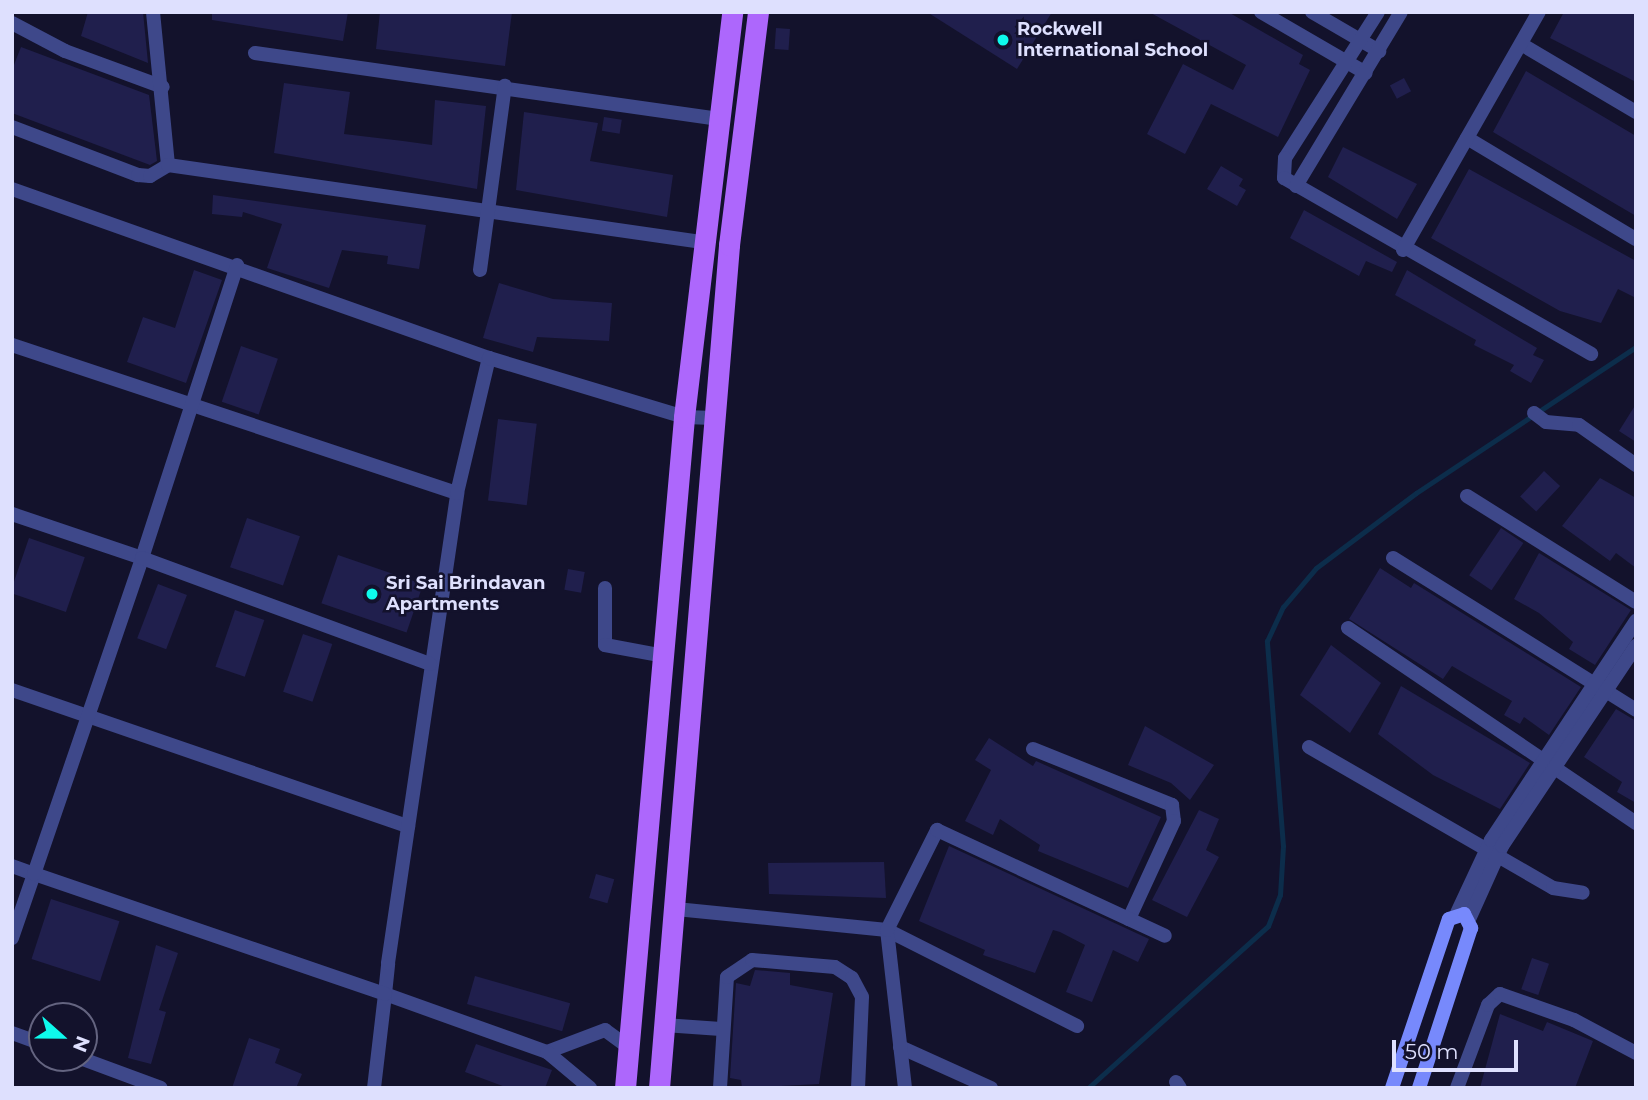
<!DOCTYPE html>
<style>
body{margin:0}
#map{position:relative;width:1648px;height:1100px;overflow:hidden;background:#13122c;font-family:Montserrat,sans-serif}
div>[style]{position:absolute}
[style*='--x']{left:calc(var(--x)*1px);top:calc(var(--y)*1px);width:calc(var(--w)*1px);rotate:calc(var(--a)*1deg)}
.stream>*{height:5px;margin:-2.5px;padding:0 2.5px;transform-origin:2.5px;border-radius:2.5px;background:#0c2d4b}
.building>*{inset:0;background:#201f4d;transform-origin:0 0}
.street>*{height:14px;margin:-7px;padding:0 7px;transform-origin:7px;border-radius:7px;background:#3e488a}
.secondary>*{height:14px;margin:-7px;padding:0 7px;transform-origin:7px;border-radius:7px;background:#7789fc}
.primary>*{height:21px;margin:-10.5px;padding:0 10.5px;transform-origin:10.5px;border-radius:10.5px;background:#ad67fc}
.dots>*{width:19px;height:19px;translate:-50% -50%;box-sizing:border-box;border:4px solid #13122c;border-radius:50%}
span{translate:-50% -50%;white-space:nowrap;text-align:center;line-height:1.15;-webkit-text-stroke:5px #13122c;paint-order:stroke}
.poi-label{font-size:18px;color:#dee0fe;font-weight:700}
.left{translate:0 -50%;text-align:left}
.frame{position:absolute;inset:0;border:14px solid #dee0fe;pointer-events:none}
.north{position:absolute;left:28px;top:1002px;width:70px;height:70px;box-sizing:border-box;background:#13122c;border:2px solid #646480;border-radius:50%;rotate:111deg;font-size:19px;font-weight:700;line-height:28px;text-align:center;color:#dee0fe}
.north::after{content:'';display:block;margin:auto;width:24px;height:32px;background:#0efaec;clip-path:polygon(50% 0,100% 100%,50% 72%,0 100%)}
.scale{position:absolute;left:1392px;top:1040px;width:126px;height:32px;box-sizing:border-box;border:4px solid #dee0fe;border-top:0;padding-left:9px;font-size:21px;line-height:24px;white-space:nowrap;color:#dee0fe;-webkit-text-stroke:5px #13122c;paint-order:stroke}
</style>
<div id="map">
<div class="stream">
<i style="--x:1088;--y:1088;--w:242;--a:-42"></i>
<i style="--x:1268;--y:926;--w:33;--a:-69"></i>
<i style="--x:1280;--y:895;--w:49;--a:-86.5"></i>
<i style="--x:1283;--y:846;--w:206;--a:-94.5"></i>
<i style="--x:1267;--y:641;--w:38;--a:-65"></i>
<i style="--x:1283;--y:607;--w:51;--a:-49.8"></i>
<i style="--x:1316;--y:568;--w:125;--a:-36.9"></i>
<i style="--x:1416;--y:493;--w:264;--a:-33.6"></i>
</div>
<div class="building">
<i style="clip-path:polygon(88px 12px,143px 12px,148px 63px,81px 36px)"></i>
<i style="clip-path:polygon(212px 12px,348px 12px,343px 41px,212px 20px)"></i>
<i style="clip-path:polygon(380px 12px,512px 12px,505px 66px,376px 49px)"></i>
<i style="clip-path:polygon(927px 12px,1052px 12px,1017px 69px)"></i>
<i style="clip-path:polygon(1149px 12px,1228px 12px,1303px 55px,1299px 64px,1310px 70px,1278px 137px,1211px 104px,1185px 154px,1147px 134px,1183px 64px,1233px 90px,1246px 65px)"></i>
<i style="clip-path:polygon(1564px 12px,1636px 12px,1636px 82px,1550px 38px)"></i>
<i style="left:776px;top:28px;width:14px;height:21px;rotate:4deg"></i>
<i style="clip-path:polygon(21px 47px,149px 95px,157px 161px,150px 165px,12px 113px,12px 70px)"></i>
<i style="clip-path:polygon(1526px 71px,1636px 136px,1636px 216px,1493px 132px)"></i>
<i style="left:1404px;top:78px;width:15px;height:16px;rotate:62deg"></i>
<i style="clip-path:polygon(284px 83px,350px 92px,344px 134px,403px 141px,432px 145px,435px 100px,486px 106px,477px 189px,274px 153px)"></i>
<i style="clip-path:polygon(524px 112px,598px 123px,590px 161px,673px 175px,667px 217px,516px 190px)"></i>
<i style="left:604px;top:117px;width:18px;height:14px;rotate:9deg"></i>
<i style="clip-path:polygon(1343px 147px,1417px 184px,1397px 219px,1328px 177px)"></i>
<i style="clip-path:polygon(1221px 166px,1243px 179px,1239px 186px,1246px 190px,1237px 206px,1207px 189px)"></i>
<i style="clip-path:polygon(1469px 169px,1636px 261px,1636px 298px,1618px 289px,1601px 323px,1560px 311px,1431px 238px)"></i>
<i style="clip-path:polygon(213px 195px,426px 225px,419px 269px,387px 264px,388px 256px,342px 250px,329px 288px,267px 268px,282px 224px,243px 212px,242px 217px,212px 214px)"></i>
<i style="clip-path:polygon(1304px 210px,1397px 262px,1392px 272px,1366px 261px,1359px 276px,1290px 238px)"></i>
<i style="clip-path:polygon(194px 270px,222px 280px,186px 383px,127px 362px,143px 317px,175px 328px)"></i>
<i style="clip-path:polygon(1407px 270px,1537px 348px,1533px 355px,1544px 360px,1531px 383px,1510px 371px,1514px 365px,1474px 345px,1476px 340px,1395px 295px)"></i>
<i style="clip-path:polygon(499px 283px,553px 299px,612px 303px,609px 341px,537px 337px,533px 352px,483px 338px)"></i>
<i style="left:241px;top:346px;width:39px;height:59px;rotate:19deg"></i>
<i style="clip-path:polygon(1636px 404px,1636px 442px,1619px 431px)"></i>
<i style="left:498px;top:419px;width:39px;height:82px;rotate:7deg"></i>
<i style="left:1544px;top:471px;width:22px;height:35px;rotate:43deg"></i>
<i style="clip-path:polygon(1600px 478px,1636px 498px,1636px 568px,1616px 553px,1610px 561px,1562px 526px)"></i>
<i style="left:247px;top:518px;width:56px;height:52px;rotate:19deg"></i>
<i style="left:1501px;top:528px;width:27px;height:57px;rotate:34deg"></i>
<i style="left:29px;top:538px;width:59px;height:58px;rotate:19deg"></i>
<i style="clip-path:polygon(1539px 553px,1631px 610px,1595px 665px,1569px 649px,1573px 642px,1539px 613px,1514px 599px)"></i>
<i style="left:338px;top:555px;width:90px;height:51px;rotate:19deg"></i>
<i style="clip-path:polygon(1380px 568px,1411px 588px,1414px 583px,1581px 687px,1549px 735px,1524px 717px,1520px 724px,1504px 715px,1512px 701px,1452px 666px,1443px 679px,1349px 619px)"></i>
<i style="left:568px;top:569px;width:17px;height:21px;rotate:10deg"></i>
<i style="left:158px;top:584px;width:31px;height:58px;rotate:21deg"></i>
<i style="left:235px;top:610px;width:31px;height:60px;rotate:19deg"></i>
<i style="left:303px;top:634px;width:31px;height:61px;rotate:19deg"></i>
<i style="clip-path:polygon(1331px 645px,1381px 683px,1350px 733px,1300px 695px)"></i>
<i style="clip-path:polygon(1401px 686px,1530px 763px,1500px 809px,1433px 775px,1378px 734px)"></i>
<i style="clip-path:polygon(1616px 709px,1636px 721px,1636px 803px,1617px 792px,1622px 782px,1584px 757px)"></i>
<i style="clip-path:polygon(1145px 726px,1214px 765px,1190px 800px,1171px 783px,1128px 765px)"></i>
<i style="clip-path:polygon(989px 738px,1033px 766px,1036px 761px,1161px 817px,1128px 888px,1038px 851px,1040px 845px,1000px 819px,993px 835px,965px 821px,991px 770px,975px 760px)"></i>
<i style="clip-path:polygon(1199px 810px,1219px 819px,1206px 850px,1219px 857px,1187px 917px,1152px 900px)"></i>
<i style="clip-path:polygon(949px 846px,1149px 939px,1138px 962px,1113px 950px,1092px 1002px,1066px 992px,1085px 945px,1060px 932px,1053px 930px,1035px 973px,983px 955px,985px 950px,919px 921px)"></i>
<i style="clip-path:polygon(884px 862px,886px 898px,769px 894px,768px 863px)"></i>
<i style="left:596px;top:874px;width:19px;height:25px;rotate:16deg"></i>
<i style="left:51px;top:899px;width:72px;height:63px;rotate:18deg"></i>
<i style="clip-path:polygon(156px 945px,178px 953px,159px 1010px,166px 1012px,151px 1064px,128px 1058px)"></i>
<i style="left:1532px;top:958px;width:18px;height:33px;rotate:19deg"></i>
<i style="clip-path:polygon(755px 970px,790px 973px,790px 985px,833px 993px,819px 1084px,742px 1088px,741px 1080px,730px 1078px,736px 983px,750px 986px)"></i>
<i style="left:475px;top:976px;width:99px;height:29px;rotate:16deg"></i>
<i style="clip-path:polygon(1500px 1014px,1543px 1031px,1547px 1022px,1593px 1041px,1575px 1088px,1480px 1088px)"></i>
<i style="clip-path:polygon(249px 1038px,280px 1049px,275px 1063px,302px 1074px,296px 1088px,232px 1088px)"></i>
<i style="clip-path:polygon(476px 1044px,552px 1070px,545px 1088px,508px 1088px,465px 1072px)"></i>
</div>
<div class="street">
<i style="--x:1261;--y:12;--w:121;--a:30.2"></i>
<i style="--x:1312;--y:12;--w:78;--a:30.2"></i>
<i style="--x:1378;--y:12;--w:173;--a:122.5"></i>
<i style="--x:1285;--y:158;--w:20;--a:93"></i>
<i style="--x:1284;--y:178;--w:354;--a:29.8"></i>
<i style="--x:12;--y:23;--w:60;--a:27.8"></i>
<i style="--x:65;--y:51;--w:104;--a:20.2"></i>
<i style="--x:1521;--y:44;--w:134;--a:30.6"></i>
<i style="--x:255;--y:53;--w:467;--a:8.1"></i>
<i style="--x:12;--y:127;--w:135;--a:20.9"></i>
<i style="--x:138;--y:175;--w:12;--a:5"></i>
<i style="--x:150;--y:176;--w:21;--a:-31"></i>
<i style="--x:168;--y:165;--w:154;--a:-95.6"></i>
<i style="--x:1467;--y:138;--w:197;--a:30.9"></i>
<i style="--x:168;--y:165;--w:540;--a:8.21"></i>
<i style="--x:1296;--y:186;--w:203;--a:-58.9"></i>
<i style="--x:12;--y:189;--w:506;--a:19.51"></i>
<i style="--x:1403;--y:250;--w:274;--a:-60.3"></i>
<i style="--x:480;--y:270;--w:186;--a:-82.3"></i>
<i style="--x:12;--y:345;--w:469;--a:18.4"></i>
<i style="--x:1534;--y:413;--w:15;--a:37"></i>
<i style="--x:1546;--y:422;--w:33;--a:5"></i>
<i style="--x:1579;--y:425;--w:70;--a:35.1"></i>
<i style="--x:1467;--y:496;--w:199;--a:32.1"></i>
<i style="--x:12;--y:514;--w:137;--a:18.7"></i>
<i style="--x:142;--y:558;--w:308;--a:-72"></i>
<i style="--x:1393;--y:558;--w:287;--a:32"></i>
<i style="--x:605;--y:588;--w:57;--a:90"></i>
<i style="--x:605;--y:645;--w:61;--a:10.4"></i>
<i style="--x:1348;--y:628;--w:348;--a:34.1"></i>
<i style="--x:12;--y:690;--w:419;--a:19"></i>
<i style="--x:1309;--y:747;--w:282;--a:30"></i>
<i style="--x:1553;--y:888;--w:30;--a:9"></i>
<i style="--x:1033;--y:749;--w:150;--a:21.9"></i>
<i style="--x:1172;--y:805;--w:16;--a:83"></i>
<i style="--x:1174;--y:821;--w:108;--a:114.7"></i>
<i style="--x:12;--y:866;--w:23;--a:20"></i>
<i style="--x:34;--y:874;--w:68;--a:109"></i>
<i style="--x:676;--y:909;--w:212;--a:5.7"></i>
<i style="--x:887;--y:930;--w:213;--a:26.8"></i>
<i style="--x:1457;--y:913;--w:81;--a:-65"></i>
<i style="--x:1491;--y:840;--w:263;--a:-56.5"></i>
<i style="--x:1470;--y:917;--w:78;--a:-65.7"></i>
<i style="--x:1502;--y:846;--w:241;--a:-56.2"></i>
<i style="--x:664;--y:1025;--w:57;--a:4"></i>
<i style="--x:12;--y:1033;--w:32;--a:20"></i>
<i style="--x:900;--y:1047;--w:100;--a:24.3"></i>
<i style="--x:631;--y:1049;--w:32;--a:-144"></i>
<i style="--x:605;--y:1030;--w:62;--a:159.2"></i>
<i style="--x:547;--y:1052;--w:172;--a:-160.3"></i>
<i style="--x:385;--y:994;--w:31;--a:-84"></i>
<i style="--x:388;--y:963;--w:475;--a:-81.6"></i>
<i style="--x:457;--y:493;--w:139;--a:-76.7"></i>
<i style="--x:489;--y:358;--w:204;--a:16.8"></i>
<i style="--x:684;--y:417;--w:30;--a:2"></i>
<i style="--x:547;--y:1052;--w:56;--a:39.9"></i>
<i style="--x:80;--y:1058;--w:86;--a:20.3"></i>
<i style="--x:1176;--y:1082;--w:7;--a:56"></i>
<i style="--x:374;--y:1088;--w:95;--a:-83.3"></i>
<i style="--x:385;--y:994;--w:371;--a:-161.1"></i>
<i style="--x:34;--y:874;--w:334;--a:-71.1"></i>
<i style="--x:142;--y:558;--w:307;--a:20.2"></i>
<i style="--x:720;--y:1088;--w:111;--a:-86.4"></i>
<i style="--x:727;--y:977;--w:30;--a:-34"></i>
<i style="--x:752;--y:960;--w:83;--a:4.8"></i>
<i style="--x:835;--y:967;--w:20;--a:33"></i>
<i style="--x:852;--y:978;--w:21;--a:62"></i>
<i style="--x:862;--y:997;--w:91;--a:92.5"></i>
<i style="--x:905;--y:1088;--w:159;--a:-96.5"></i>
<i style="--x:887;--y:930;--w:112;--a:-63.4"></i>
<i style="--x:937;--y:830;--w:251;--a:24.9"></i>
<i style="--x:1457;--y:1088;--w:89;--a:-69.5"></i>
<i style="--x:1488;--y:1005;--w:16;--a:-43"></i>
<i style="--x:1500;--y:994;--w:78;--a:19.4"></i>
<i style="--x:1574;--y:1020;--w:70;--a:28"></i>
</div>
<div class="secondary">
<i style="--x:1392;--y:1088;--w:178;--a:-71.4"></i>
<i style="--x:1449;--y:919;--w:16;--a:-18"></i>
<i style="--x:1464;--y:914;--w:16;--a:63"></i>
<i style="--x:1471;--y:928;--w:168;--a:108"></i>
</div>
<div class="primary">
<i style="--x:625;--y:1088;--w:674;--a:-84.97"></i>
<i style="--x:684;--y:417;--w:408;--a:-83.2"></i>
<i style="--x:659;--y:1088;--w:846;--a:-85.25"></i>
<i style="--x:729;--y:245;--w:235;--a:-82.9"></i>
</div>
<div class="dots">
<i style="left:1003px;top:40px;background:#0efaec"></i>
<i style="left:372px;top:594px;background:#0efaec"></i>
</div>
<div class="poi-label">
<span class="left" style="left:1017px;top:40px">Rockwell<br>International School</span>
<span class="left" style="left:386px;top:594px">Sri Sai Brindavan<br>Apartments</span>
</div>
<div class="frame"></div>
<div class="north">N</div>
<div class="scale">50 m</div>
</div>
